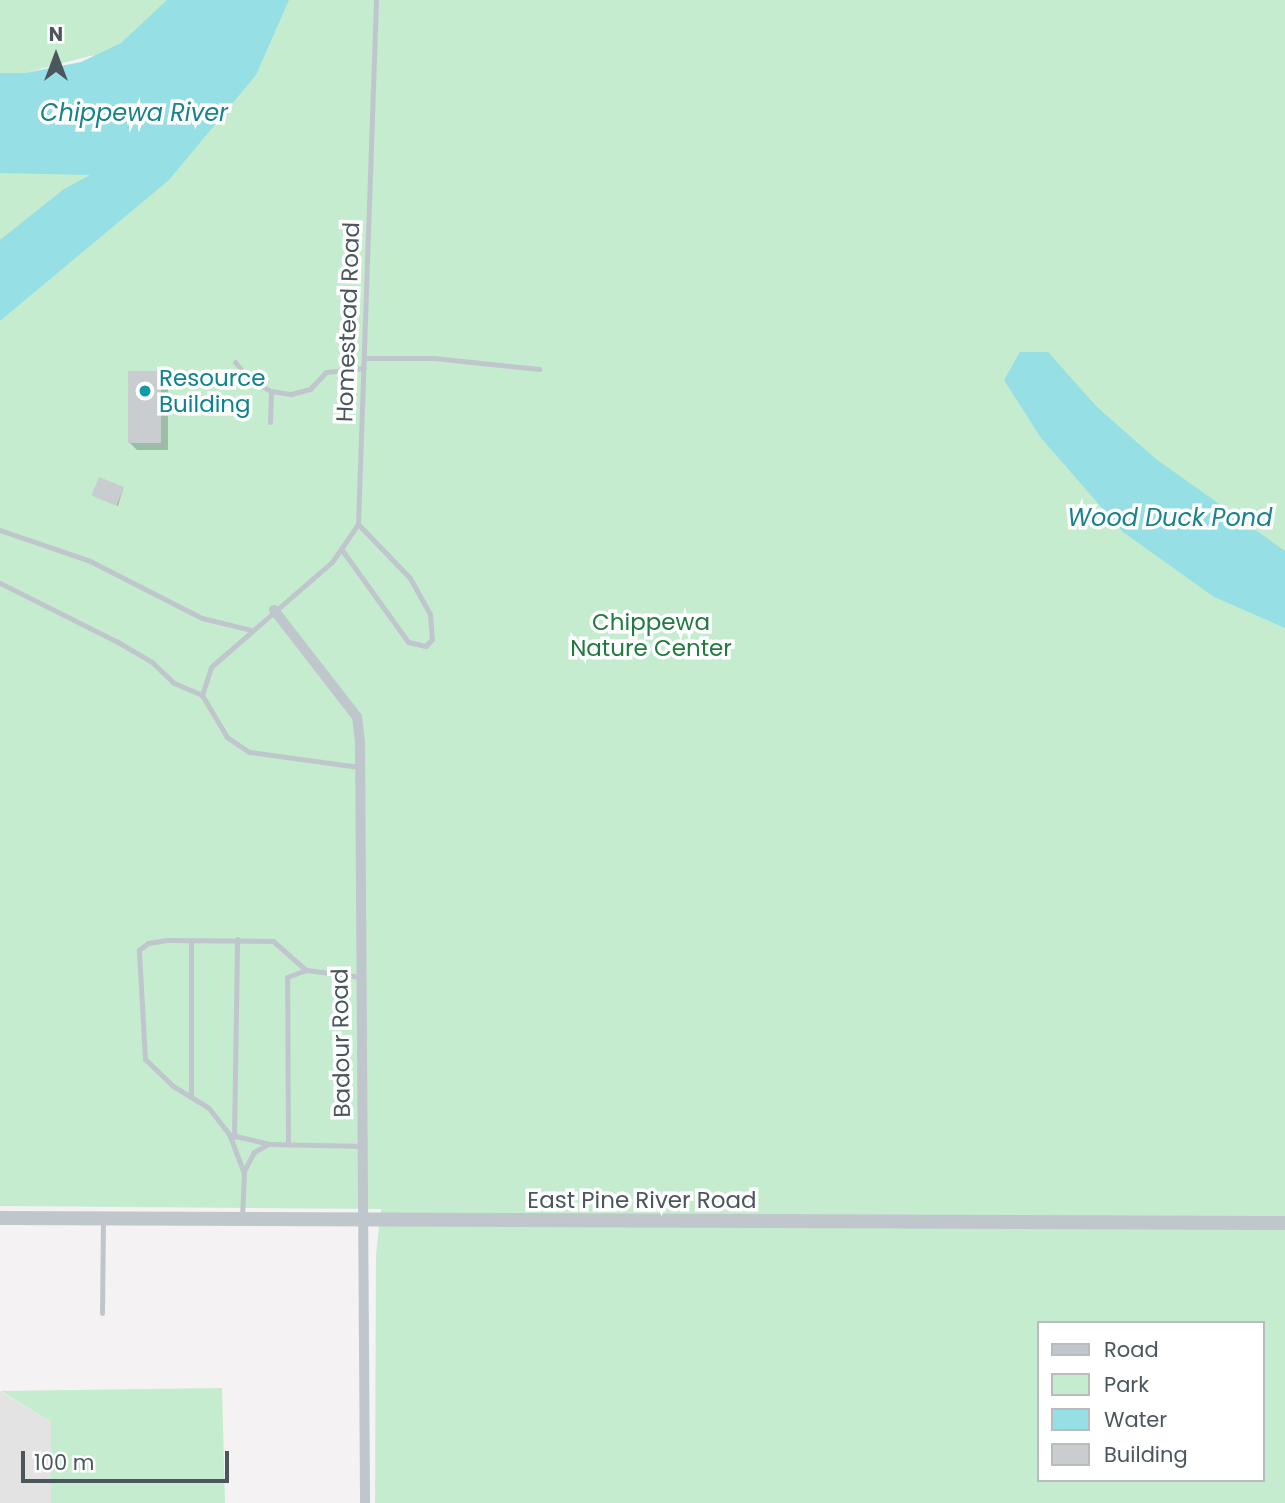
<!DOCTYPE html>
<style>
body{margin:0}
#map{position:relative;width:1285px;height:1503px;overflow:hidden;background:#f4f2f2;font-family:Poppins,sans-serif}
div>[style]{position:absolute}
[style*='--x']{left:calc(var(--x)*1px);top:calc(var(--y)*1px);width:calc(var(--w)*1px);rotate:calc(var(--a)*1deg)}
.education>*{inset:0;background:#e4e3e3}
.green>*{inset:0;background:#c5eccf}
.water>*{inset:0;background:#96dfe5}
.shadow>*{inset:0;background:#0003}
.building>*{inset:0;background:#c9cdd0;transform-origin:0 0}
.service>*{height:5px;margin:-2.5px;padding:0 2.5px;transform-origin:2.5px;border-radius:2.5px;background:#bfc7cd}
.minor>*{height:10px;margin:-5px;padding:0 5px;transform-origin:5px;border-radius:5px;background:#bfc7cd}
.tertiary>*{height:14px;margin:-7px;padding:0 7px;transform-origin:7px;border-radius:7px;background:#bfc7cd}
.dots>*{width:19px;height:19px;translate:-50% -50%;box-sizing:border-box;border:4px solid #fff;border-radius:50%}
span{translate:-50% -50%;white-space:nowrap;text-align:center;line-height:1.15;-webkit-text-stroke:7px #fff;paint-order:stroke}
.street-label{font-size:23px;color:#4b575d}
.culture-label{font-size:23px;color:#0d838f}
.left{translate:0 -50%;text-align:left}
.park-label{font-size:23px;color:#207a42}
.water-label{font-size:24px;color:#19828c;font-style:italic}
.legend{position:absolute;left:1037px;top:1321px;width:228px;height:161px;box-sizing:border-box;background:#fff;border:2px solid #b7bcbe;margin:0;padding:9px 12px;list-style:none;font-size:21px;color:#4b575d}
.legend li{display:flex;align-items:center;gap:14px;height:35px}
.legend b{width:35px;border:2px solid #b7bcbe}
.north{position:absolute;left:21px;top:21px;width:70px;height:70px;-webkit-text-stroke:5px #fff;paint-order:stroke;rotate:0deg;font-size:19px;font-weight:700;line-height:28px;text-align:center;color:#4b575d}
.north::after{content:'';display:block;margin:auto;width:24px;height:32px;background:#4b575d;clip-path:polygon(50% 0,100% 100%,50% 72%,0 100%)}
.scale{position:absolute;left:21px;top:1451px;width:208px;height:32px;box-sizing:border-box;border:4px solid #4b575d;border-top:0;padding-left:9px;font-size:21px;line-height:24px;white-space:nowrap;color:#4b575d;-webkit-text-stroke:5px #fff;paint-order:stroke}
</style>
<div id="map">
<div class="education">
<i style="clip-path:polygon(0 1391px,51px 1422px,51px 1503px,0 1503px)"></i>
</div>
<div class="green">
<i style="clip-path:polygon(evenodd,0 0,1285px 0,1285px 1503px,375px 1503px,376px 1255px,381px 1209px,0 1206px,0 171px,94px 55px,25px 73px,0 73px,0 0,1038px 1323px,1262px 1323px,1262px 1480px,1038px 1480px,1038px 1323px)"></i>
<i style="clip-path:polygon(222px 1388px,225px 1503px,51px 1503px,51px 1422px,1px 1391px)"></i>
</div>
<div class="water">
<i style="clip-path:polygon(167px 0,289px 0,256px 75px,169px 180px,0 321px,0 240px,64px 189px,90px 175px,0 173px,0 73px,25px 73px,81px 62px,121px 43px)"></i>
<i style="clip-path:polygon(1020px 352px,1048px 352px,1097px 407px,1156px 459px,1285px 551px,1285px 628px,1214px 597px,1123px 532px,1041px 438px,1004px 380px)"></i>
</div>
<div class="shadow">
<i style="clip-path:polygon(160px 373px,168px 380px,168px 450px,137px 450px,129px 442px)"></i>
<i style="clip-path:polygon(123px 489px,118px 506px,94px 496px)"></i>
</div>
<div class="building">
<i style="left:128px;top:371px;width:33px;height:72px"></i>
<i style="left:99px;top:477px;width:27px;height:20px;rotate:22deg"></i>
</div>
<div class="service">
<i style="--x:364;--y:358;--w:70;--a:0"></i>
<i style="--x:434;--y:358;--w:106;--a:6"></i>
<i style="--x:235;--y:362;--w:22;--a:51"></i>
<i style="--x:249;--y:379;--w:25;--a:29"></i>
<i style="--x:271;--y:391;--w:20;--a:9"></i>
<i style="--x:291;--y:394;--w:20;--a:-15"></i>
<i style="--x:310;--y:389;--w:23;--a:-47"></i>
<i style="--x:326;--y:372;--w:38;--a:-6"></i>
<i style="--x:270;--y:422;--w:31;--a:-88"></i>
<i style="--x:0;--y:530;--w:95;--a:19"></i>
<i style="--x:90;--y:561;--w:126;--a:27"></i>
<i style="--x:202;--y:618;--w:50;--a:13.8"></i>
<i style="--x:342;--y:550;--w:113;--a:54.3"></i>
<i style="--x:408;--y:642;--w:18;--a:13"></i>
<i style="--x:426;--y:646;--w:9;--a:-49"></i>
<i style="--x:432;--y:639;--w:25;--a:-95"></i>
<i style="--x:430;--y:614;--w:41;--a:-119.1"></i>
<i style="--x:410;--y:578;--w:75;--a:-133.9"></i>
<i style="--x:0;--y:583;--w:130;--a:26.6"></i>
<i style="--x:116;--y:641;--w:42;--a:30.3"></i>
<i style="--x:152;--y:662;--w:30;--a:44"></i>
<i style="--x:174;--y:683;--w:30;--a:23"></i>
<i style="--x:359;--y:767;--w:111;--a:-172.2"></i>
<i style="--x:249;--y:752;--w:27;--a:-146"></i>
<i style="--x:227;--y:737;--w:49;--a:-120.8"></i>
<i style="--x:202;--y:695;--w:29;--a:-72"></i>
<i style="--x:211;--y:667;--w:160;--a:-41"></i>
<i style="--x:332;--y:562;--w:46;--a:-55.6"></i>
<i style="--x:358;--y:524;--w:524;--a:-88.03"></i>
<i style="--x:191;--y:940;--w:157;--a:90"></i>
<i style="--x:231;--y:1135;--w:39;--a:13"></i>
<i style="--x:269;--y:1144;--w:94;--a:1.2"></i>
<i style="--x:234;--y:1137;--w:198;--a:-89.1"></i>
<i style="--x:288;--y:1144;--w:167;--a:-90.3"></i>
<i style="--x:287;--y:977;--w:20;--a:-20"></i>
<i style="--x:245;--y:1169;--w:19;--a:-62"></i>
<i style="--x:254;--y:1152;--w:16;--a:-30"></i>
<i style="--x:242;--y:1218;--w:45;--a:-87.5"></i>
<i style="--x:244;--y:1173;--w:42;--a:-111"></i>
<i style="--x:229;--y:1134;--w:33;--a:-128"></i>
<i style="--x:209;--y:1108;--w:42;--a:-148.6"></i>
<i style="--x:173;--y:1086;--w:39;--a:-136"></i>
<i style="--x:145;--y:1059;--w:109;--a:-93.2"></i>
<i style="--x:139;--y:950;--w:11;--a:-38"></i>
<i style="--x:148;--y:943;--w:19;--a:-9"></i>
<i style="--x:167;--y:940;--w:106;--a:0.5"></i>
<i style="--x:273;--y:941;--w:44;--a:41.3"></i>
<i style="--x:306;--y:970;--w:56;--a:7.1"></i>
<i style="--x:102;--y:1313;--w:94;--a:-89.4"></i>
</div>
<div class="minor">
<i style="--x:274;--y:610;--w:135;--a:52.2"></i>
<i style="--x:357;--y:717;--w:26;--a:83"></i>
<i style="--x:360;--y:743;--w:760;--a:89.62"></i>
</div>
<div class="tertiary">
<i style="--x:0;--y:1218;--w:1285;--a:0.22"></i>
</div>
<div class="dots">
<i style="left:145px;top:391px;background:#0f9aa8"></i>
</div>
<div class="street-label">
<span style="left:348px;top:322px;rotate:-88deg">Homestead Road</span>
<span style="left:341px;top:1043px;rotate:-91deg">Badour Road</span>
<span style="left:642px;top:1200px">East Pine River Road</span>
</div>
<div class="culture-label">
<span class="left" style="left:159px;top:391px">Resource<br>Building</span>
</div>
<div class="park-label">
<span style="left:651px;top:635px">Chippewa<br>Nature Center</span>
</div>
<div class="water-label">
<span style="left:134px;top:113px">Chippewa River</span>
<span style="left:1170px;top:518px">Wood Duck Pond</span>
</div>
<ul class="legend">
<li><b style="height:9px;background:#bfc7cd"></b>Road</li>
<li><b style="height:19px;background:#c5eccf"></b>Park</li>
<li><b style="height:19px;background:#96dfe5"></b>Water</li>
<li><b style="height:19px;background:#c9cdd0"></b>Building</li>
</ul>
<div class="north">N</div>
<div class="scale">100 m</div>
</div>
